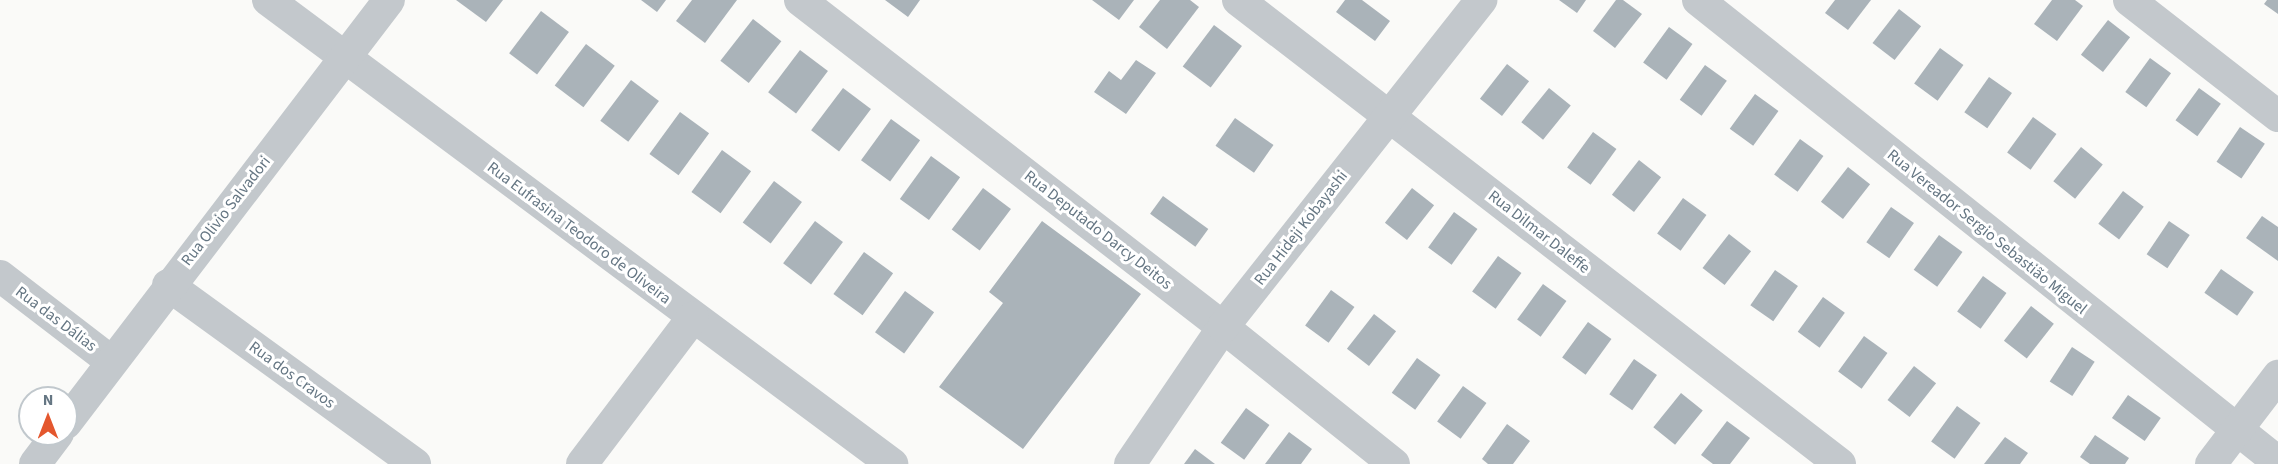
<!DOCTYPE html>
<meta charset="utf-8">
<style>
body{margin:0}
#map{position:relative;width:2278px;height:464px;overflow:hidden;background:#fafaf8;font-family:"Source Sans 3",sans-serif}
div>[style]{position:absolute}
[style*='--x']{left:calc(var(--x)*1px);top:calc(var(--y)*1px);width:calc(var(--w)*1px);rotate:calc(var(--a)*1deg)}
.building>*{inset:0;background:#aab3b9;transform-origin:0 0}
.minor>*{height:32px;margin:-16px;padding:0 16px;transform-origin:16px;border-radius:16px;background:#c3c8cc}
span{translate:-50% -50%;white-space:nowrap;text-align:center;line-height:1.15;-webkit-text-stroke:6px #fff;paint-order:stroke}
.street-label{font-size:16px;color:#657683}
.north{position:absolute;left:18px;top:386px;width:60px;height:60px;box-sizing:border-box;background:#fff;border:2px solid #c1c8cd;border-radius:50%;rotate:0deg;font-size:16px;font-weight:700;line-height:24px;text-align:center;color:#657683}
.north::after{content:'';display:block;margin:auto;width:21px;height:27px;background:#e4572e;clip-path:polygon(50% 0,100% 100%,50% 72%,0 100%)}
</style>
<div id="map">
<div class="building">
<i style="clip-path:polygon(456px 0,503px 0,486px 22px)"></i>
<i style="clip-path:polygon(641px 0,666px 0,657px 12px)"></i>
<i style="clip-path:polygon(692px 0,737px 0,705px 43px,676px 21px)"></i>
<i style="clip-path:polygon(885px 0,920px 0,908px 17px)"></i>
<i style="clip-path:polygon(1092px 0,1134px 0,1119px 20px)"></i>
<i style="clip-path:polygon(1160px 0,1190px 0,1199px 7px,1167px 49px,1139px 27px)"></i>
<i style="clip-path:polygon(1345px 0,1362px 0,1390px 21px,1375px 41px,1336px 12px)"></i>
<i style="clip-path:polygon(1559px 0,1586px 0,1577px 13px)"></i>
<i style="clip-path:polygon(1616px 0,1623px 0,1642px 14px,1615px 48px,1593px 31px)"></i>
<i style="clip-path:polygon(1835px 0,1871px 0,1848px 30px,1825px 13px)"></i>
<i style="clip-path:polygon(2052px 0,2075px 0,2083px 6px,2057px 41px,2034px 24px)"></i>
<i style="clip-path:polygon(2267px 0,2278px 0,2278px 14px,2264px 4px)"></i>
<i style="left:1899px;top:9px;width:28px;height:43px;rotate:38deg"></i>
<i style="left:541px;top:11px;width:35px;height:53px;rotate:37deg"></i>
<i style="left:753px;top:19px;width:36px;height:53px;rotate:38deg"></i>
<i style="left:2108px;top:20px;width:28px;height:44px;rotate:38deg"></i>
<i style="left:1214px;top:25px;width:35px;height:52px;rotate:37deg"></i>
<i style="left:1669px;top:27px;width:29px;height:44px;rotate:36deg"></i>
<i style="left:586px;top:44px;width:36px;height:52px;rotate:37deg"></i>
<i style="left:1940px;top:48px;width:29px;height:44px;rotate:36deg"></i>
<i style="left:800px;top:50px;width:35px;height:53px;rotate:37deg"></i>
<i style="left:2150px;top:58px;width:26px;height:42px;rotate:36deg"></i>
<i style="clip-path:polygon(1136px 60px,1156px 73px,1126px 114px,1094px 92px,1109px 71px,1121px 80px)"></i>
<i style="left:1507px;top:64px;width:28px;height:44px;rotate:38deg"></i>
<i style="left:1705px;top:65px;width:27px;height:43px;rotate:36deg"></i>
<i style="left:1989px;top:77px;width:28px;height:43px;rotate:35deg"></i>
<i style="left:631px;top:80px;width:35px;height:51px;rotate:37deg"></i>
<i style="left:843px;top:88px;width:35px;height:53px;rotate:37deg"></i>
<i style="left:1549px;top:88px;width:28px;height:44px;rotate:39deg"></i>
<i style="left:2199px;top:88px;width:27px;height:40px;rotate:36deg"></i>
<i style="left:1755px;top:94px;width:29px;height:43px;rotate:36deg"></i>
<i style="left:680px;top:112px;width:36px;height:52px;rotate:36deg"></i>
<i style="left:2033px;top:117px;width:29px;height:44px;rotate:36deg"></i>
<i style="left:1235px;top:118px;width:47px;height:34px;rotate:35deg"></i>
<i style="left:891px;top:119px;width:36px;height:51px;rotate:36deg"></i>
<i style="left:2240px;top:127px;width:30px;height:42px;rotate:34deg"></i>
<i style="left:1593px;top:132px;width:29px;height:44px;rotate:36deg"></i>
<i style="left:1800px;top:139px;width:29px;height:44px;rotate:36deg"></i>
<i style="left:2081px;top:147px;width:28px;height:44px;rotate:39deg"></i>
<i style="left:722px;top:150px;width:36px;height:52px;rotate:36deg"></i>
<i style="left:931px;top:156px;width:36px;height:53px;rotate:36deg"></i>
<i style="left:1639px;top:160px;width:28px;height:44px;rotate:38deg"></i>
<i style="left:1848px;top:167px;width:28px;height:44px;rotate:38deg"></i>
<i style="left:774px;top:181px;width:35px;height:52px;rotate:37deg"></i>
<i style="left:983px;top:188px;width:35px;height:52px;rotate:37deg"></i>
<i style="left:1412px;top:188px;width:28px;height:44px;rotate:38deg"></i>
<i style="left:2123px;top:191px;width:26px;height:41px;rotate:37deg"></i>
<i style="left:1163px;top:196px;width:56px;height:22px;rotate:36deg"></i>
<i style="left:1683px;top:198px;width:29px;height:44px;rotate:36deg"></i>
<i style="left:1891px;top:207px;width:28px;height:43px;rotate:35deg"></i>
<i style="left:1454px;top:212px;width:29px;height:44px;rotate:36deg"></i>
<i style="clip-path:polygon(2262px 216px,2278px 227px,2278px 261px,2246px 238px)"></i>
<i style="left:815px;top:221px;width:35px;height:53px;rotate:37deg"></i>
<i style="clip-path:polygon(1042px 221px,1141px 294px,1023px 449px,939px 387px,1003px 303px,989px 292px)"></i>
<i style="left:2169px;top:221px;width:25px;height:40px;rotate:34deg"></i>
<i style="left:1729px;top:234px;width:28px;height:43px;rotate:38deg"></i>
<i style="left:1939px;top:235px;width:29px;height:43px;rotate:36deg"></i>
<i style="left:864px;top:252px;width:36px;height:52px;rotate:36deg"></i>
<i style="left:1498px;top:256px;width:29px;height:44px;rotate:36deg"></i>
<i style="left:2221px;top:269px;width:40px;height:29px;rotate:35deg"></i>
<i style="left:1775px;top:270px;width:28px;height:43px;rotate:35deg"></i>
<i style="left:1983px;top:276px;width:29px;height:44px;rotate:36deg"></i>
<i style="left:1543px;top:284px;width:29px;height:44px;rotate:36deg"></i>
<i style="left:1331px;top:290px;width:29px;height:44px;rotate:36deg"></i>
<i style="left:905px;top:291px;width:36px;height:51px;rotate:36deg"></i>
<i style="left:1823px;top:297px;width:27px;height:43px;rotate:36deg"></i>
<i style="left:2031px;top:306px;width:29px;height:44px;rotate:38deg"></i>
<i style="left:1374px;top:314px;width:28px;height:44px;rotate:38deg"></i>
<i style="left:1588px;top:322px;width:29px;height:44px;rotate:36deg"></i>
<i style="left:1864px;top:336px;width:29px;height:44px;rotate:36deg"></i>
<i style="left:2072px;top:347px;width:27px;height:41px;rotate:33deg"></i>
<i style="left:1417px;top:358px;width:29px;height:43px;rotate:36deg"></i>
<i style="left:1634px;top:359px;width:28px;height:43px;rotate:35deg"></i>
<i style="left:1914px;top:366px;width:28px;height:43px;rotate:38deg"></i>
<i style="left:1463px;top:386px;width:29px;height:44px;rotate:36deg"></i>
<i style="left:1681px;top:393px;width:28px;height:44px;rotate:39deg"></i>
<i style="left:2128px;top:395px;width:40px;height:28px;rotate:35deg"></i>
<i style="left:1957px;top:406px;width:29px;height:44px;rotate:36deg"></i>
<i style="left:1246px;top:408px;width:29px;height:43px;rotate:36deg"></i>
<i style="clip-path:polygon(1727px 421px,1750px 438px,1730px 464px,1713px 464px,1701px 455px)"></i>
<i style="clip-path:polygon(1507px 424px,1530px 441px,1513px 464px,1488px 464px,1482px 459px)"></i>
<i style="clip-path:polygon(1289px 432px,1312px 449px,1301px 464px,1265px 464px)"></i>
<i style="clip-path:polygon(2095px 435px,2129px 458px,2125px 464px,2090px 464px,2080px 457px)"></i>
<i style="clip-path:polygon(2005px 437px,2028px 453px,2020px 464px,1984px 464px)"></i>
<i style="clip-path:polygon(1195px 449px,1215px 464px,1184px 464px)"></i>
</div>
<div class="minor">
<i style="--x:268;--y:0;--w:778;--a:36.63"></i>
<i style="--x:800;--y:0;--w:535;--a:37.71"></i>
<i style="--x:1223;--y:327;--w:219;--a:38.7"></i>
<i style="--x:1238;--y:0;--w:760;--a:37.62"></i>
<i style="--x:1698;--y:0;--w:742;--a:38.54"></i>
<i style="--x:2129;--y:0;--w:189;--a:37.9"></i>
<i style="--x:0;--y:276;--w:141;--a:37.5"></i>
<i style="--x:168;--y:285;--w:305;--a:35.9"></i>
<i style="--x:66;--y:423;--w:532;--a:-52.63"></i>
<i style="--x:35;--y:464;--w:38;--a:-53"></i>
<i style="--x:582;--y:464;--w:184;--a:-52.9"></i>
<i style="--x:1130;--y:464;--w:166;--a:-55.8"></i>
<i style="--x:1223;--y:327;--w:417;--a:-51.7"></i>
<i style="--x:2211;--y:464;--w:111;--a:-52.7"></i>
</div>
<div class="street-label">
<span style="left:226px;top:211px;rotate:-52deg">Rua Olivio Salvadori</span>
<span style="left:1301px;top:228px;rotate:-52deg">Rua Hideji Kobayashi</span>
<span style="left:1098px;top:230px;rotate:38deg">Rua Deputado Darcy Deitos</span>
<span style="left:1539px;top:232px;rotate:38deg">Rua Dilmar Daleffe</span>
<span style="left:1987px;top:232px;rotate:39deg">Rua Vereador Sergio Sebastião Miguel</span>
<span style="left:579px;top:233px;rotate:37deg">Rua Eufrasina Teodoro de Oliveira</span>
<span style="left:56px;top:319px;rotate:37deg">Rua das Dálias</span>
<span style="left:292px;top:375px;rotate:36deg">Rua dos Cravos</span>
</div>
<div class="north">N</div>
</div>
